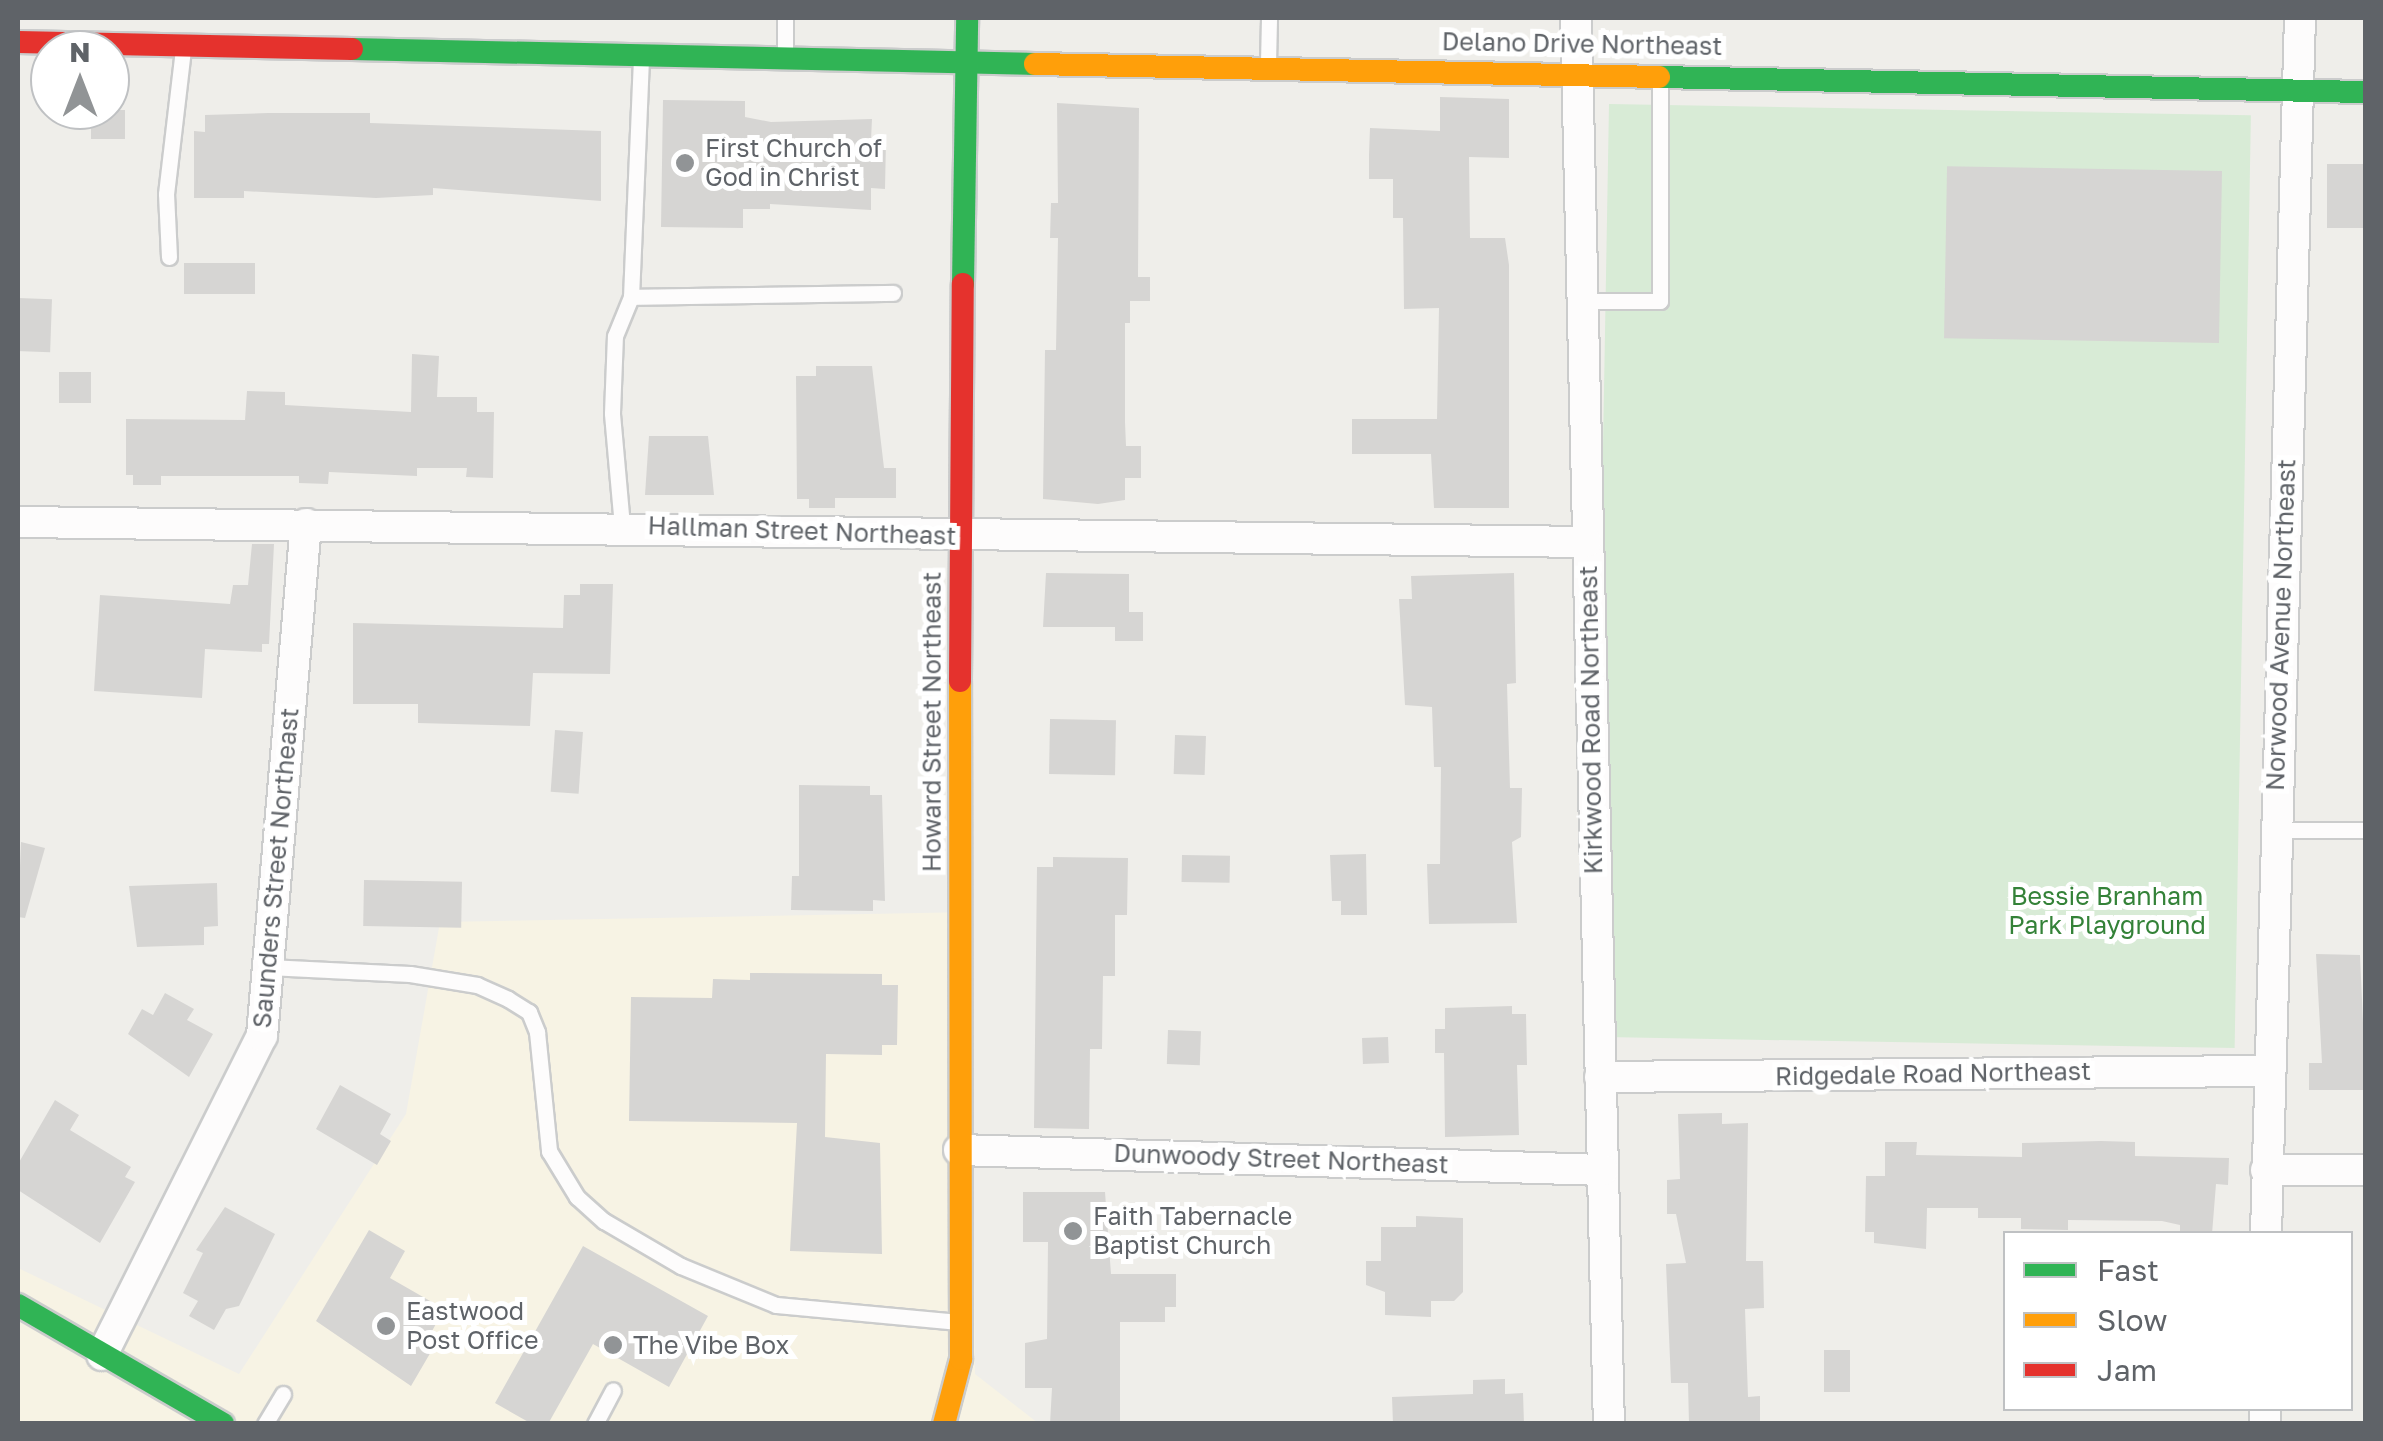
<!DOCTYPE html>
<style>
body{margin:0}
#map{position:relative;width:2383px;height:1441px;overflow:hidden;background:#efeeea;font-family:"Golos Text",sans-serif}
div>[style]{position:absolute}
[style*='--x']{left:calc(var(--x)*1px);top:calc(var(--y)*1px);width:calc(var(--w)*1px);rotate:calc(var(--a)*1deg)}
.commercial>*{inset:0;background:#f7f3e4}
.green>*{inset:0;background:#d8ebd6;transform-origin:0 0}
.building>*{inset:0;background:#d6d5d3;transform-origin:0 0}
.roads{filter:drop-shadow(2px 0 #cbcccc) drop-shadow(-2px 0 #cbcccc) drop-shadow(0 2px #cbcccc) drop-shadow(0 -2px #cbcccc)}
.lane>*{height:15px;margin:-7.5px;padding:0 7.5px;transform-origin:7.5px;border-radius:7.5px;background:#fdfcfc}
.street>*{height:30px;margin:-15px;padding:0 15px;transform-origin:15px;border-radius:15px;background:#fdfcfc}
.fast>*{height:22px;margin:-11px;padding:0 11px;transform-origin:11px;border-radius:11px;background:#30b455}
.slow>*{height:22px;margin:-11px;padding:0 11px;transform-origin:11px;border-radius:11px;background:#ff9f0a}
.jam>*{height:22px;margin:-11px;padding:0 11px;transform-origin:11px;border-radius:11px;background:#e5322d}
.dots>*{width:28px;height:28px;translate:-50% -50%;box-sizing:border-box;border:5px solid #fff;border-radius:50%}
span{translate:-50% -50%;white-space:nowrap;text-align:center;line-height:1.15;-webkit-text-stroke:10px #fff;paint-order:stroke}
.street-label{font-size:25px;color:#5f6368}
.poi-label{font-size:25px;color:#5f6368}
.left{translate:0 -50%;text-align:left}
.park-label{font-size:25px;color:#348238}
.frame{position:absolute;inset:0;border:20px solid #5f6368;pointer-events:none}
.legend{position:absolute;left:2003px;top:1231px;width:350px;height:180px;box-sizing:border-box;background:#fff;border:2px solid #bfc1c3;margin:0;padding:12px 18px;list-style:none;font-size:30px;color:#5f6368}
.legend li{display:flex;align-items:center;gap:20px;height:50px}
.legend b{width:50px;border:2px solid #bfc1c3}
.north{position:absolute;left:30px;top:30px;width:100px;height:100px;box-sizing:border-box;background:#fff;border:2px solid #bfc1c3;border-radius:50%;rotate:0deg;font-size:28px;font-weight:700;line-height:40px;text-align:center;color:#5f6368}
.north::after{content:'';display:block;margin:auto;width:35px;height:45px;background:#919496;clip-path:polygon(50% 0,100% 100%,50% 72%,0 100%)}
</style>
<div id="map">
<div class="commercial">
<i style="clip-path:polygon(972px 912px,975px 1374px,1038px 1423px,18px 1423px,18px 1268px,239px 1374px,406px 1114px,440px 922px)"></i>
</div>
<div class="green">
<i style="left:1609px;top:104px;width:642px;height:933px;rotate:1deg"></i>
</div>
<div class="building">
<i style="clip-path:polygon(1440px 97px,1509px 99px,1509px 158px,1469px 157px,1470px 238px,1505px 238px,1509px 265px,1509px 508px,1434px 508px,1431px 454px,1352px 454px,1352px 419px,1437px 419px,1439px 308px,1404px 309px,1403px 218px,1393px 218px,1393px 179px,1369px 179px,1369px 155px,1370px 128px,1440px 131px)"></i>
<i style="clip-path:polygon(663px 100px,745px 101px,745px 117px,771px 122px,872px 119px,871px 140px,886px 140px,885px 189px,871px 188px,871px 210px,770px 204px,770px 209px,743px 209px,743px 228px,661px 227px)"></i>
<i style="clip-path:polygon(1057px 103px,1139px 108px,1138px 277px,1150px 277px,1150px 301px,1130px 301px,1130px 323px,1125px 323px,1125px 422px,1126px 446px,1141px 446px,1141px 478px,1125px 478px,1125px 500px,1098px 504px,1043px 499px,1045px 350px,1056px 350px,1058px 238px,1050px 238px,1051px 203px,1058px 203px)"></i>
<i style="left:91px;top:110px;width:34px;height:29px"></i>
<i style="clip-path:polygon(268px 113px,370px 113px,370px 123px,601px 131px,601px 201px,433px 188px,433px 195px,376px 198px,244px 191px,244px 198px,194px 198px,194px 131px,205px 132px,205px 115px)"></i>
<i style="left:2327px;top:164px;width:39px;height:64px"></i>
<i style="left:2222px;top:171px;width:172px;height:275px;rotate:91deg"></i>
<i style="left:184px;top:263px;width:71px;height:31px"></i>
<i style="left:18px;top:298px;width:34px;height:53px;rotate:2deg"></i>
<i style="clip-path:polygon(412px 354px,439px 356px,437px 397px,477px 397px,477px 412px,494px 412px,493px 478px,466px 477px,467px 468px,417px 468px,417px 476px,329px 472px,328px 484px,299px 483px,299px 476px,161px 476px,161px 485px,133px 485px,133px 475px,126px 475px,126px 419px,245px 420px,247px 391px,285px 392px,285px 405px,411px 412px)"></i>
<i style="clip-path:polygon(816px 366px,872px 366px,884px 468px,896px 468px,896px 498px,835px 498px,835px 508px,809px 508px,809px 499px,797px 499px,796px 376px,816px 376px)"></i>
<i style="left:59px;top:372px;width:32px;height:31px"></i>
<i style="clip-path:polygon(649px 436px,708px 436px,714px 495px,645px 495px)"></i>
<i style="clip-path:polygon(252px 544px,274px 544px,269px 644px,262px 644px,262px 652px,205px 649px,202px 698px,94px 691px,100px 595px,230px 604px,233px 585px,248px 585px)"></i>
<i style="clip-path:polygon(1046px 573px,1129px 574px,1129px 612px,1143px 612px,1143px 641px,1115px 641px,1115px 627px,1043px 627px)"></i>
<i style="clip-path:polygon(1514px 573px,1516px 683px,1507px 684px,1510px 788px,1522px 788px,1521px 837px,1512px 842px,1517px 923px,1429px 924px,1427px 864px,1440px 864px,1441px 767px,1434px 767px,1432px 707px,1405px 705px,1399px 599px,1412px 599px,1411px 576px)"></i>
<i style="clip-path:polygon(580px 584px,613px 584px,610px 674px,533px 673px,530px 726px,418px 723px,418px 704px,353px 704px,353px 623px,563px 628px,564px 595px,580px 595px)"></i>
<i style="left:1050px;top:719px;width:66px;height:55px;rotate:1deg"></i>
<i style="left:555px;top:730px;width:28px;height:62px;rotate:4deg"></i>
<i style="left:1175px;top:735px;width:31px;height:39px;rotate:2deg"></i>
<i style="clip-path:polygon(799px 785px,870px 786px,870px 795px,882px 795px,885px 901px,873px 900px,873px 911px,791px 910px,792px 876px,799px 876px)"></i>
<i style="clip-path:polygon(21px 842px,45px 848px,25px 918px,18px 917px)"></i>
<i style="clip-path:polygon(1366px 854px,1367px 915px,1341px 915px,1341px 901px,1332px 901px,1330px 855px)"></i>
<i style="left:1182px;top:855px;width:48px;height:27px;rotate:1deg"></i>
<i style="clip-path:polygon(1053px 857px,1128px 858px,1127px 915px,1115px 915px,1115px 976px,1103px 976px,1102px 1049px,1090px 1049px,1089px 1129px,1034px 1128px,1037px 867px,1053px 867px)"></i>
<i style="left:364px;top:880px;width:98px;height:46px;rotate:1deg"></i>
<i style="clip-path:polygon(217px 883px,218px 926px,204px 927px,204px 945px,137px 947px,129px 886px)"></i>
<i style="clip-path:polygon(2316px 954px,2360px 955px,2366px 1090px,2309px 1090px,2309px 1063px,2322px 1063px)"></i>
<i style="clip-path:polygon(750px 973px,882px 974px,882px 985px,898px 985px,897px 1045px,882px 1045px,882px 1055px,826px 1054px,825px 1137px,880px 1143px,882px 1254px,790px 1251px,797px 1123px,629px 1121px,631px 997px,712px 998px,713px 979px,750px 980px)"></i>
<i style="clip-path:polygon(165px 993px,194px 1009px,187px 1020px,213px 1034px,189px 1077px,128px 1034px,142px 1009px,153px 1015px)"></i>
<i style="clip-path:polygon(1512px 1006px,1512px 1014px,1526px 1014px,1527px 1065px,1517px 1065px,1519px 1135px,1445px 1137px,1444px 1053px,1435px 1053px,1435px 1029px,1445px 1029px,1445px 1008px)"></i>
<i style="left:1168px;top:1030px;width:33px;height:34px;rotate:2deg"></i>
<i style="left:1388px;top:1037px;width:26px;height:26px;rotate:88deg"></i>
<i style="clip-path:polygon(340px 1085px,391px 1114px,380px 1134px,391px 1141px,377px 1165px,316px 1129px)"></i>
<i style="clip-path:polygon(55px 1100px,79px 1115px,70px 1130px,131px 1167px,125px 1177px,135px 1182px,100px 1243px,18px 1190px,18px 1164px)"></i>
<i style="clip-path:polygon(1722px 1113px,1722px 1124px,1748px 1123px,1746px 1261px,1763px 1261px,1764px 1308px,1745px 1309px,1748px 1397px,1760px 1396px,1760px 1424px,1689px 1424px,1688px 1383px,1671px 1383px,1666px 1264px,1686px 1263px,1676px 1214px,1667px 1214px,1667px 1180px,1680px 1179px,1678px 1114px)"></i>
<i style="clip-path:polygon(2101px 1141px,2135px 1142px,2135px 1156px,2229px 1158px,2228px 1185px,2216px 1184px,2212px 1234px,2180px 1234px,2180px 1225px,2162px 1221px,2068px 1220px,2068px 1230px,2021px 1229px,2021px 1218px,1978px 1218px,1978px 1208px,1927px 1208px,1926px 1249px,1874px 1243px,1874px 1232px,1865px 1232px,1866px 1176px,1885px 1176px,1885px 1142px,1917px 1142px,1916px 1155px,2022px 1157px,2022px 1143px)"></i>
<i style="clip-path:polygon(1023px 1192px,1105px 1192px,1111px 1274px,1176px 1274px,1176px 1307px,1165px 1307px,1165px 1322px,1120px 1322px,1120px 1424px,1050px 1424px,1052px 1388px,1025px 1388px,1025px 1343px,1047px 1339px,1048px 1242px,1023px 1242px)"></i>
<i style="clip-path:polygon(225px 1207px,275px 1234px,239px 1306px,226px 1309px,214px 1330px,189px 1316px,198px 1301px,183px 1293px,203px 1253px,196px 1250px)"></i>
<i style="clip-path:polygon(1416px 1216px,1463px 1218px,1463px 1292px,1454px 1301px,1431px 1301px,1431px 1317px,1385px 1315px,1385px 1292px,1366px 1285px,1366px 1261px,1381px 1261px,1381px 1227px,1416px 1227px)"></i>
<i style="clip-path:polygon(369px 1230px,405px 1251px,390px 1278px,444px 1309px,431px 1333px,439px 1338px,411px 1386px,316px 1321px)"></i>
<i style="clip-path:polygon(583px 1246px,708px 1316px,669px 1387px,593px 1344px,548px 1424px,532px 1424px,495px 1403px)"></i>
<i style="left:1824px;top:1350px;width:26px;height:42px"></i>
<i style="clip-path:polygon(1505px 1379px,1505px 1394px,1523px 1393px,1524px 1424px,1393px 1424px,1392px 1397px,1473px 1394px,1473px 1380px)"></i>
</div>
<div class="roads">
<div class="lane">
<i style="--x:785;--y:55;--w:37;--a:-90"></i>
<i style="--x:1268;--y:63;--w:45;--a:-88.7"></i>
<i style="--x:169;--y:257;--w:63;--a:-92.7"></i>
<i style="--x:166;--y:194;--w:145;--a:-83.3"></i>
<i style="--x:631;--y:297;--w:262;--a:-0.9"></i>
<i style="--x:1580;--y:301;--w:80;--a:0"></i>
<i style="--x:1660;--y:301;--w:221;--a:-90"></i>
<i style="--x:622;--y:526;--w:113;--a:-95.1"></i>
<i style="--x:612;--y:413;--w:77;--a:-87.8"></i>
<i style="--x:615;--y:336;--w:42;--a:-67.7"></i>
<i style="--x:631;--y:297;--w:237;--a:-87.6"></i>
<i style="--x:2274;--y:830;--w:92;--a:0"></i>
<i style="--x:268;--y:967;--w:142;--a:2.8"></i>
<i style="--x:410;--y:974;--w:68;--a:9.3"></i>
<i style="--x:477;--y:985;--w:34;--a:24"></i>
<i style="--x:508;--y:999;--w:25;--a:32"></i>
<i style="--x:529;--y:1012;--w:22;--a:68"></i>
<i style="--x:537;--y:1032;--w:120;--a:84.2"></i>
<i style="--x:549;--y:1151;--w:54;--a:58.7"></i>
<i style="--x:577;--y:1197;--w:36;--a:42"></i>
<i style="--x:604;--y:1221;--w:89;--a:30.3"></i>
<i style="--x:681;--y:1266;--w:103;--a:22.3"></i>
<i style="--x:776;--y:1305;--w:184;--a:5.3"></i>
<i style="--x:265;--y:1424;--w:35;--a:-59"></i>
<i style="--x:595;--y:1424;--w:38;--a:-62"></i>
</div>
<div class="street">
<i style="--x:1576;--y:18;--w:1406;--a:88.66"></i>
<i style="--x:18;--y:522;--w:1568;--a:0.73"></i>
<i style="--x:1600;--y:1077;--w:667;--a:-0.52"></i>
<i style="--x:959;--y:1150;--w:644;--a:1.78"></i>
<i style="--x:2266;--y:1170;--w:100;--a:0"></i>
<i style="--x:2266;--y:1234;--w:1216;--a:-88.4"></i>
<i style="--x:102;--y:1355;--w:357;--a:-63.4"></i>
<i style="--x:262;--y:1036;--w:514;--a:-85.09"></i>
<i style="--x:2265;--y:1424;--w:16;--a:-90"></i>
</div>
<div class="fast">
<i style="--x:352;--y:49;--w:683;--a:1.26"></i>
<i style="--x:1659;--y:77;--w:707;--a:1.22"></i>
<i style="--x:963;--y:284;--w:266;--a:-89.1"></i>
<i style="--x:18;--y:1305;--w:237;--a:30.1"></i>
</div>
<div class="slow">
<i style="--x:1035;--y:64;--w:624;--a:1.19"></i>
<i style="--x:944;--y:1424;--w:67;--a:-75.3"></i>
<i style="--x:961;--y:1359;--w:678;--a:-90.08"></i>
</div>
<div class="jam">
<i style="--x:18;--y:42;--w:334;--a:1.2"></i>
<i style="--x:960;--y:681;--w:397;--a:-89.6"></i>
</div>
</div>
<div class="dots">
<i style="left:685px;top:163px;background:#919496"></i>
<i style="left:1073px;top:1231px;background:#919496"></i>
<i style="left:386px;top:1326px;background:#919496"></i>
<i style="left:613px;top:1345px;background:#919496"></i>
</div>
<div class="street-label">
<span style="left:1582px;top:44px;rotate:1deg">Delano Drive Northeast</span>
<span style="left:802px;top:531px;rotate:2deg">Hallman Street Northeast</span>
<span style="left:2281px;top:625px;rotate:-88deg">Norwood Avenue Northeast</span>
<span style="left:1591px;top:720px;rotate:-91deg">Kirkwood Road Northeast</span>
<span style="left:932px;top:722px;rotate:-90deg">Howard Street Northeast</span>
<span style="left:276px;top:868px;rotate:-85deg">Saunders Street Northeast</span>
<span style="left:1933px;top:1074px;rotate:-1deg">Ridgedale Road Northeast</span>
<span style="left:1281px;top:1159px;rotate:2deg">Dunwoody Street Northeast</span>
</div>
<div class="poi-label">
<span class="left" style="left:705px;top:163px">First Church of<br>God in Christ</span>
<span class="left" style="left:1093px;top:1231px">Faith Tabernacle<br>Baptist Church</span>
<span class="left" style="left:406px;top:1326px">Eastwood<br>Post Office</span>
<span class="left" style="left:633px;top:1345px">The Vibe Box</span>
</div>
<div class="park-label">
<span style="left:2107px;top:911px">Bessie Branham<br>Park Playground</span>
</div>
<div class="frame"></div>
<ul class="legend">
<li><b style="height:12px;background:#30b455"></b>Fast</li>
<li><b style="height:12px;background:#ff9f0a"></b>Slow</li>
<li><b style="height:12px;background:#e5322d"></b>Jam</li>
</ul>
<div class="north">N</div>
</div>
